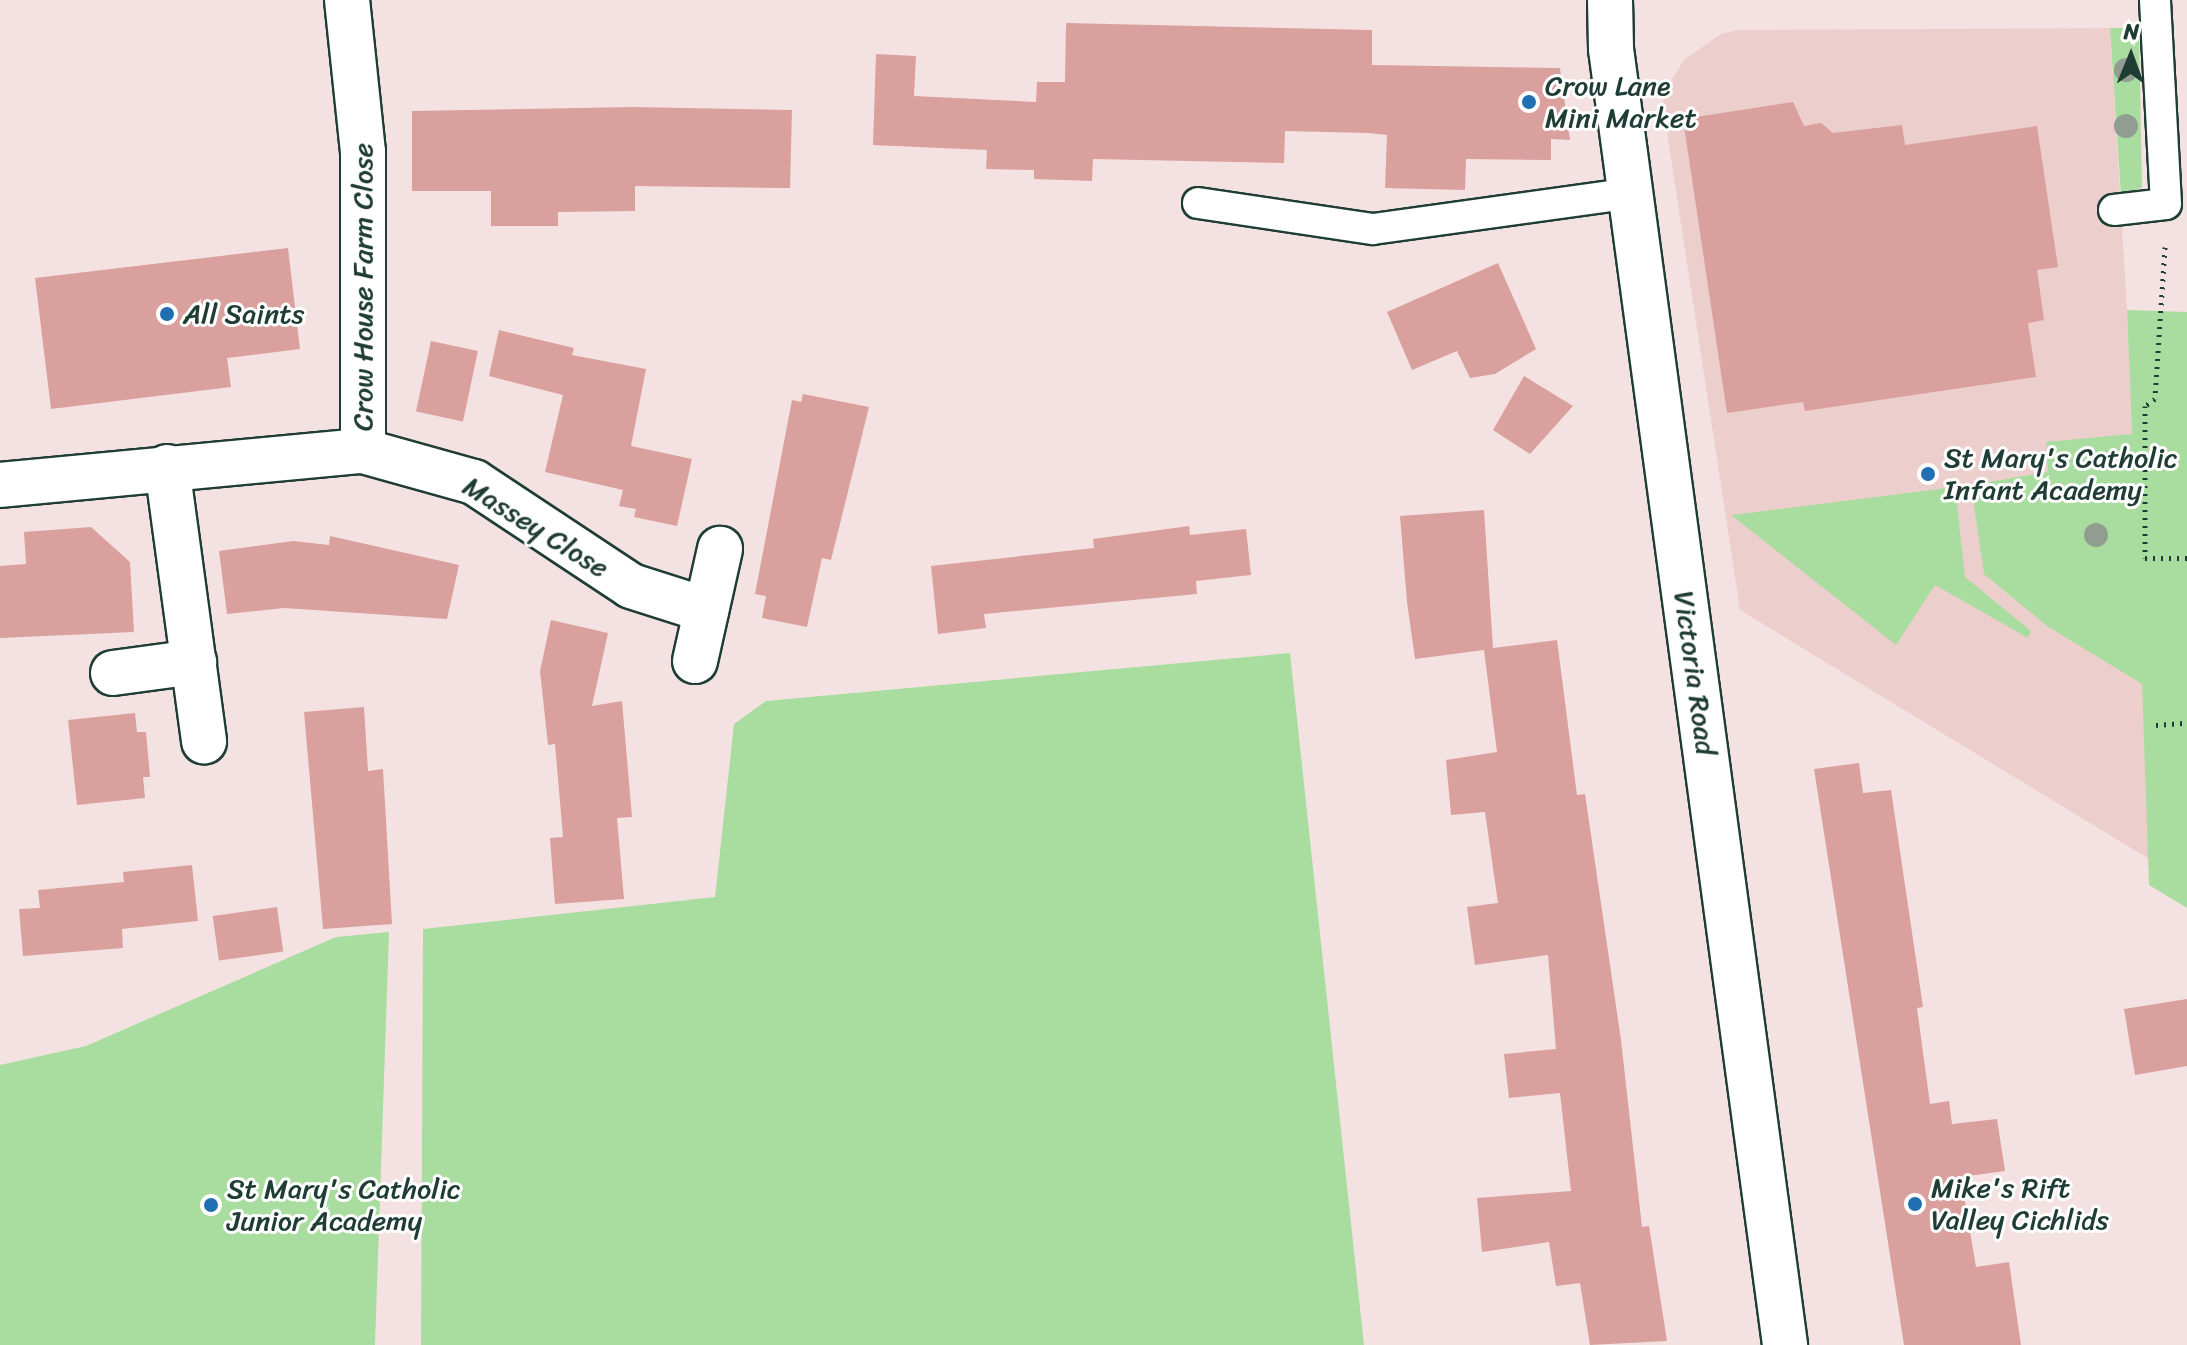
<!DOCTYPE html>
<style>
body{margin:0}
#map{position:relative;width:2187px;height:1345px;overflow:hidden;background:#f4e2e2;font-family:Sriracha,sans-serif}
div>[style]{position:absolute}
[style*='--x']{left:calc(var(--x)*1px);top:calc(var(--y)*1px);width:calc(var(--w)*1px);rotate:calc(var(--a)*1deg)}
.built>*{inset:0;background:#eccecd}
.green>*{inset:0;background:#a9dd9f}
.building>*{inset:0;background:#daa09d;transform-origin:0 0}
.path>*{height:5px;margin-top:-2.5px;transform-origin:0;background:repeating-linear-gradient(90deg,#1f3d34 0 2px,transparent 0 8px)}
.roads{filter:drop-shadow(2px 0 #1f3d34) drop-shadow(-2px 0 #1f3d34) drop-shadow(0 2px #1f3d34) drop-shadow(0 -2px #1f3d34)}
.lane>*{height:30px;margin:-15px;padding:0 15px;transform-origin:15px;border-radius:15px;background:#fff}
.street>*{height:44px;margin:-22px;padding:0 22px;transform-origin:22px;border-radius:22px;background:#fff}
.secondary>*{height:44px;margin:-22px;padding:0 22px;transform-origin:22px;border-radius:22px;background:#fff}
.trees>*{width:24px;height:24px;margin:-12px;border-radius:50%;background:#929d91}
.dots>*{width:22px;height:22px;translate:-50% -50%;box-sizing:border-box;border:4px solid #fff;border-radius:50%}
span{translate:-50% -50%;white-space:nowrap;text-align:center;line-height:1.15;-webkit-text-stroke:6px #fff;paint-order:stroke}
.poi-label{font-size:28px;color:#1f3d34}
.left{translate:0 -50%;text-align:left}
.street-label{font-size:28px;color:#1f3d34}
.north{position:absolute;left:2091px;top:16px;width:80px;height:80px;-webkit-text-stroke:6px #fff;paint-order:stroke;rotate:1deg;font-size:22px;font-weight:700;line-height:32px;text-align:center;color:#1f3d34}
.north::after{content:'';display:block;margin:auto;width:28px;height:36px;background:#1f3d34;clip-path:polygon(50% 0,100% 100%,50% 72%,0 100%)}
</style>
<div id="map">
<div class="built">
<i style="clip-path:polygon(2110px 28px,2127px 310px,2149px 859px,1740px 610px,1663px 106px,1664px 92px,1684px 60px,1721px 34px,1737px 30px)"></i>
</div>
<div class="green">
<i style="clip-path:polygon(2110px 28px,2139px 28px,2142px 187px,2121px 197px)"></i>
<i style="clip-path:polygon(2127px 310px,2187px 312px,2187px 908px,2149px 885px,2142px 684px,2047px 626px,1984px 574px,1971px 485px,2048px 472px,2046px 442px,2132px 434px)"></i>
<i style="clip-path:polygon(1955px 487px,1965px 577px,2031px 631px,2028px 638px,1935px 585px,1896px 645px,1731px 515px)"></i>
<i style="clip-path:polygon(1290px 653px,1364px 1345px,421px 1345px,423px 929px,715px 897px,734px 724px,766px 701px)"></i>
<i style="clip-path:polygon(389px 932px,375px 1345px,0 1345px,0 1065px,86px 1046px,336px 937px)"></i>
</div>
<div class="building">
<i style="clip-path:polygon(1066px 23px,1372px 30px,1372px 65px,1560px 68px,1570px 140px,1551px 139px,1551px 160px,1466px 159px,1465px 190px,1385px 188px,1387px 135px,1369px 133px,1285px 131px,1284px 163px,1093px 159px,1092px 181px,1034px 179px,1034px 170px,986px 169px,987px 150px,873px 145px,876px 54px,916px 56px,914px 96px,1036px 102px,1037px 82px,1065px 82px)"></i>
<i style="clip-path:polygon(1793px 102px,1804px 126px,1821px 123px,1833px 133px,1902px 125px,1905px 145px,2037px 126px,2058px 267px,2037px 270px,2044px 320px,2028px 323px,2036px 377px,1805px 411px,1803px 402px,1727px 413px,1683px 119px)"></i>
<i style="clip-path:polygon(634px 107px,792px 110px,790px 188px,635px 186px,635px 211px,558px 212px,558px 226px,491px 226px,491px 191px,412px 191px,412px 111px)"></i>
<i style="clip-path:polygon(288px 248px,300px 349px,227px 358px,231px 387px,51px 409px,35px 278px)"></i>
<i style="clip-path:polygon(1498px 263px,1536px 349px,1495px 374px,1470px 378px,1457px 351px,1412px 370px,1387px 312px)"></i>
<i style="clip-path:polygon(499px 330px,574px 348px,572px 355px,646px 369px,631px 446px,692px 459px,677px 526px,634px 517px,636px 509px,619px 506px,623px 490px,545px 472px,563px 395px,489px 376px)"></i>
<i style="left:431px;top:341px;width:48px;height:72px;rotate:12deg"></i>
<i style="clip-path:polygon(1524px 376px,1573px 406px,1530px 454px,1493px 430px)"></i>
<i style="clip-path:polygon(803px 394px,869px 407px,831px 560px,822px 558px,807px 627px,762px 618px,766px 596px,755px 594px,792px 400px,801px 402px)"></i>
<i style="clip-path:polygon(1484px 510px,1493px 648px,1557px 640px,1577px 795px,1585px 794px,1621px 1040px,1642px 1227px,1649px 1226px,1667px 1341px,1590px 1345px,1580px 1283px,1556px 1286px,1549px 1242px,1482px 1252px,1477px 1198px,1571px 1191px,1560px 1093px,1509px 1098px,1504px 1054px,1556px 1049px,1548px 955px,1475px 965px,1467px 907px,1498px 903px,1485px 812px,1451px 815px,1446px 760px,1497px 752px,1484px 650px,1415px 659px,1407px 602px,1400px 516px)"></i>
<i style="clip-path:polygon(1189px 526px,1190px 535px,1246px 529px,1251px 575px,1196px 581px,1197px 594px,984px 614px,986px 628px,938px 634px,931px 566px,1094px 548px,1093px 539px)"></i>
<i style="clip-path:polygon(91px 527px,130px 562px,134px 632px,0 638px,0 566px,26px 564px,24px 532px)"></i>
<i style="clip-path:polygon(330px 536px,459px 565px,447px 619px,284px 608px,227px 614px,219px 551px,293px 541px,329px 545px)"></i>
<i style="clip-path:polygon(551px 620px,608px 633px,592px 706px,622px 701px,632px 817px,617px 818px,624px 899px,555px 904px,550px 838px,563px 837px,555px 744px,548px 745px,540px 671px)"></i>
<i style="clip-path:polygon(364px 707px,368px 771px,383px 769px,392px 924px,323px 929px,304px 712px)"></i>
<i style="clip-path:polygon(135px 713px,137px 732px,146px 732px,150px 777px,143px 777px,145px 798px,77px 805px,68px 720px)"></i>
<i style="clip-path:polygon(1859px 763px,1863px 793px,1891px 790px,1923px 1007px,1917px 1008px,1930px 1104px,1949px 1101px,1952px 1124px,1997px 1119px,2005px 1171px,1961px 1177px,1976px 1267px,2009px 1262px,2021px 1345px,1904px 1345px,1814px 769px)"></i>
<i style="clip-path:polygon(192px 865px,198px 921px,122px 929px,123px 948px,23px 956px,19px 909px,40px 908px,38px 890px,124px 882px,123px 872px)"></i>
<i style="left:277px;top:907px;width:45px;height:65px;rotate:82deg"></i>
<i style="clip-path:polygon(2187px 999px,2187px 1066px,2135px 1075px,2124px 1009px)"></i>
</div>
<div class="path">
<i style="--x:2165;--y:247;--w:152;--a:93.8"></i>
<i style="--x:2155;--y:399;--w:12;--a:145"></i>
<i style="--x:2145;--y:406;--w:152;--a:90"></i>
<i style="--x:2145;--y:558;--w:42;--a:0"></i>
<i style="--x:2156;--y:725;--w:31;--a:-4"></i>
</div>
<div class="roads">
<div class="lane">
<i style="--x:1198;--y:203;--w:177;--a:8.5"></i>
<i style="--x:1373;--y:229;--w:261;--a:-7.9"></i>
<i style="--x:2114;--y:210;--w:52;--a:-6.6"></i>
<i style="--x:2166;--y:204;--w:204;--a:-93.1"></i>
</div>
<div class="street">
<i style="--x:363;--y:451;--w:115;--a:15.6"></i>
<i style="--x:474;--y:482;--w:188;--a:33.5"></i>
<i style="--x:631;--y:586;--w:79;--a:17.7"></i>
<i style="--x:167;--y:467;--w:277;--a:82.3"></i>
<i style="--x:0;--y:485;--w:365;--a:-5.4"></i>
<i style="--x:363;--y:451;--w:299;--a:-90"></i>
<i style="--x:363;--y:152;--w:153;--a:-96"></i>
<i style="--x:695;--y:661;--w:115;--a:-77.4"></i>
<i style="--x:113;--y:673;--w:82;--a:-7.7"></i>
</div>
<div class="secondary">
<i style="--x:1610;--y:0;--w:49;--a:88.8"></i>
<i style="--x:1611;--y:49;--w:1308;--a:82.35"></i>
</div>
</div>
<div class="trees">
<i style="left:2126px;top:70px"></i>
<i style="left:2126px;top:126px"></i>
<i style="left:2096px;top:535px"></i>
</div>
<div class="dots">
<i style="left:1529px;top:102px;background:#1f6fb2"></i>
<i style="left:167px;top:314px;background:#1f6fb2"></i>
<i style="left:1928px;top:474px;background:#1f6fb2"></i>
<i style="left:1915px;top:1204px;background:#1f6fb2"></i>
<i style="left:211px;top:1205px;background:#1f6fb2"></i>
</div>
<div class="poi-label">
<span class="left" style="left:1545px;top:102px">Crow Lane<br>Mini Market</span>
<span class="left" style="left:183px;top:314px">All Saints</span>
<span class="left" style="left:1944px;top:474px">St Mary's Catholic<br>Infant Academy</span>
<span class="left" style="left:1931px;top:1204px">Mike's Rift<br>Valley Cichlids</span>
<span class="left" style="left:227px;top:1205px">St Mary's Catholic<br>Junior Academy</span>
</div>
<div class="street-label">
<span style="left:363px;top:287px;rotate:-90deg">Crow House Farm Close</span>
<span style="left:536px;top:527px;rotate:32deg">Massey Close</span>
<span style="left:1695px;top:673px;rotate:82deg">Victoria Road</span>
</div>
<div class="north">N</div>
</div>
